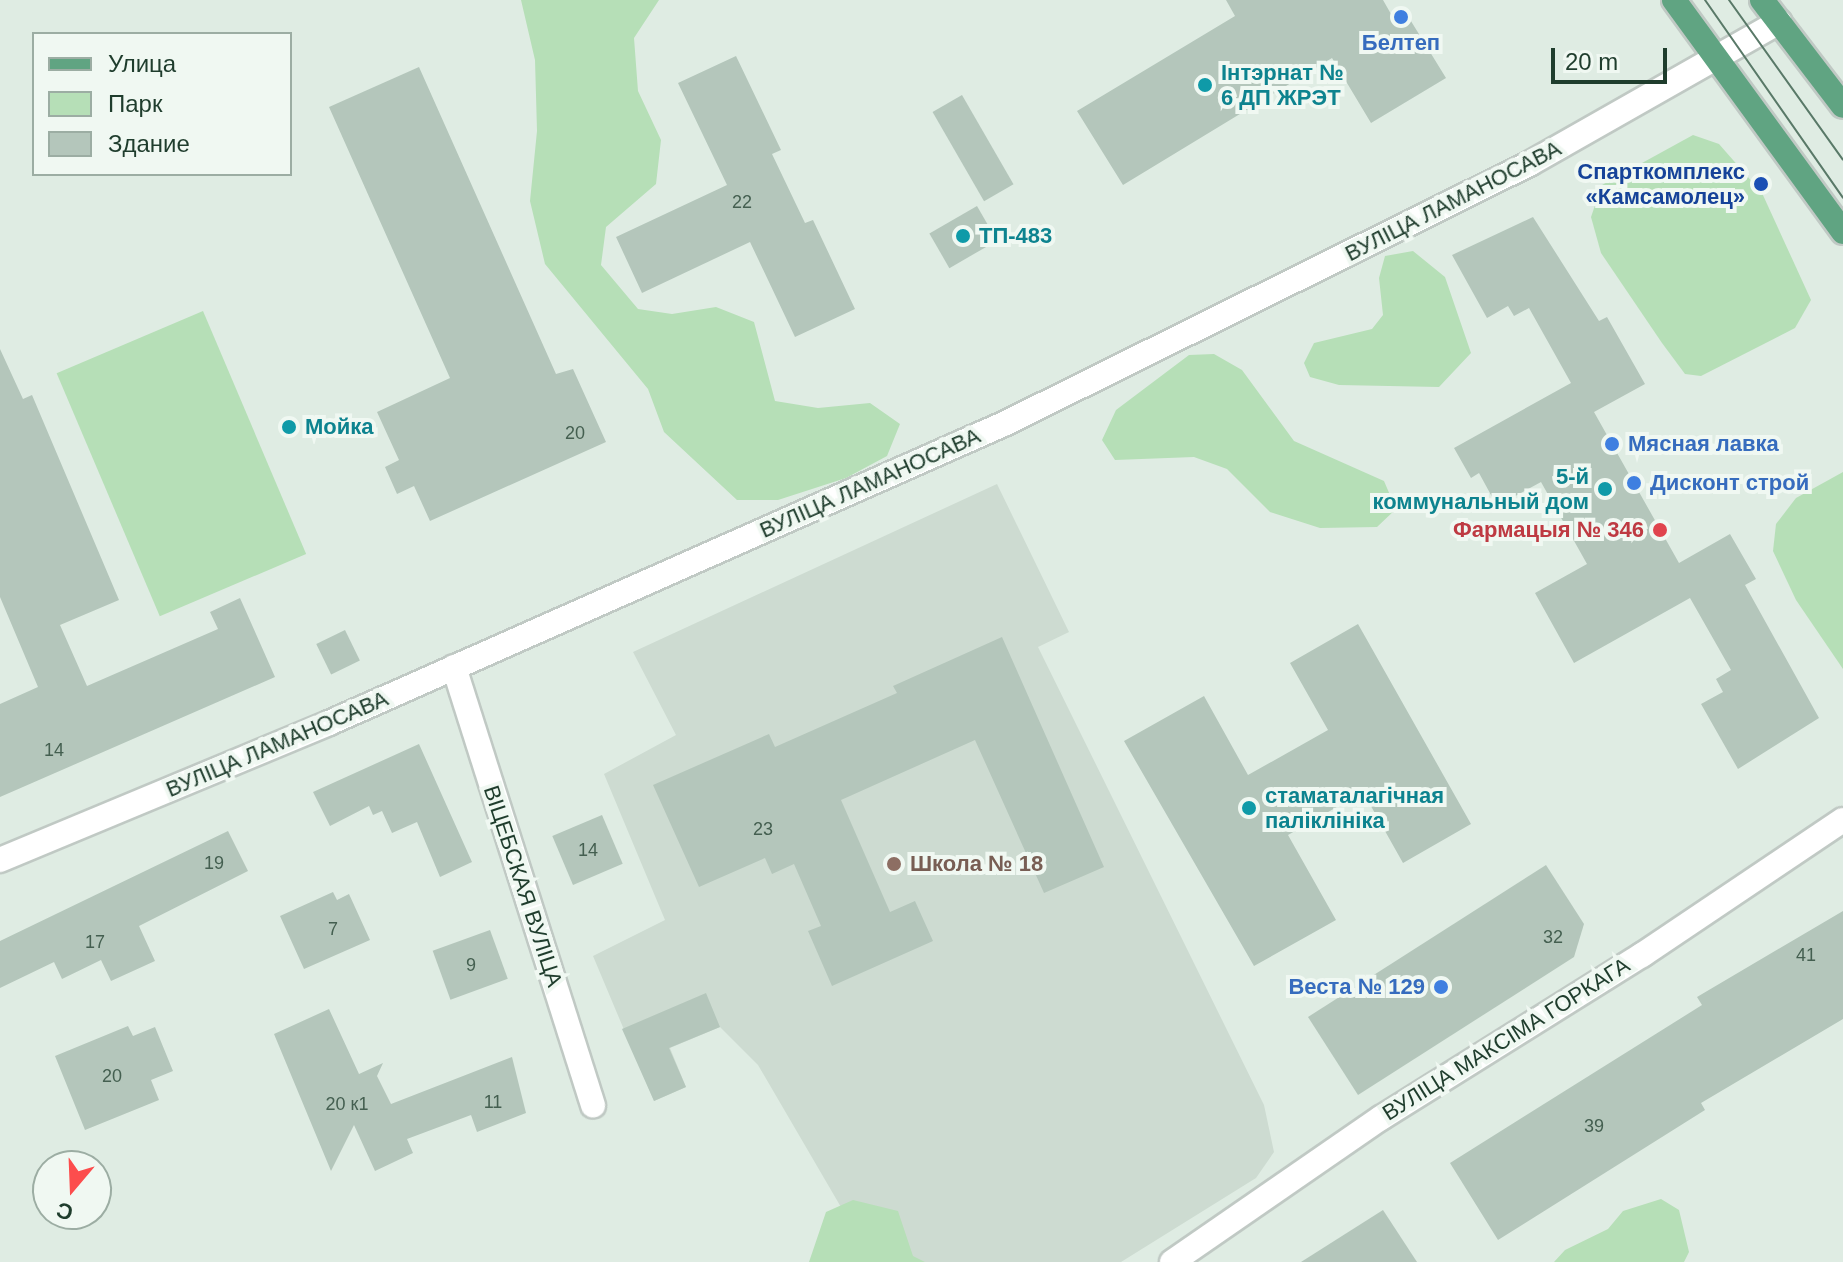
<!DOCTYPE html>
<meta charset="utf-8">
<style>
body{margin:0}
#map{position:relative;width:1843px;height:1262px;overflow:hidden;background:#dfece3;font-family:Arial,sans-serif}
div>[style]{position:absolute}
[style*='--x']{left:calc(var(--x)*1px);top:calc(var(--y)*1px);width:calc(var(--w)*1px);rotate:calc(var(--a)*1deg)}
.built>*{inset:0;background:#cddbd1}
.green>*{inset:0;background:#b6dfb7;transform-origin:0 0}
.building>*{inset:0;background:#b4c6bb;transform-origin:0 0}
.roads{filter:drop-shadow(2px 0 #c0c9c4) drop-shadow(-2px 0 #c0c9c4) drop-shadow(0 2px #c0c9c4) drop-shadow(0 -2px #c0c9c4)}
.minor>*{height:24px;margin:-12px;padding:0 12px;transform-origin:12px;border-radius:12px;background:#fff}
.major>*{height:24px;margin:-12px;padding:0 12px;transform-origin:12px;border-radius:12px;background:#60a482}
.tram>*{height:2px;margin:-1px;padding:0 1px;transform-origin:1px;border-radius:1px;background:#597968}
.dots>*{width:22px;height:22px;translate:-50% -50%;box-sizing:border-box;border:4px solid #f0f8f2;border-radius:50%}
span{translate:-50% -50%;white-space:nowrap;text-align:center;line-height:1.15;-webkit-text-stroke:8px #f0f8f2;paint-order:stroke}
.number-label{font-size:18px;color:#445f50}
.number-label span{-webkit-text-stroke-width:0}
.shop-label{font-size:22px;color:#366cbe;font-weight:700}
.left{translate:0 -50%;text-align:left}
.right{translate:-100% -50%;text-align:right}
.culture-label{font-size:22px;color:#0d838f;font-weight:700}
.transit-label{font-size:22px;color:#164399;font-weight:700}
.street-label{font-size:22px;color:#1f3d2d}
.health-label{font-size:22px;color:#be3a42;font-weight:700}
.education-label{font-size:22px;color:#785e54;font-weight:700}
.legend{position:absolute;left:32px;top:32px;width:260px;height:144px;box-sizing:border-box;background:#f0f8f2;border:2px solid #9cada3;margin:0;padding:10px 14px;list-style:none;font-size:24px;color:#1f3d2d}
.legend li{display:flex;align-items:center;gap:16px;height:40px}
.legend b{width:40px;border:2px solid #9cada3}
.north{position:absolute;left:32px;top:1150px;width:80px;height:80px;box-sizing:border-box;background:#f0f8f2;border:2px solid #9cada3;border-radius:50%;rotate:199deg;font-size:22px;font-weight:700;line-height:32px;text-align:center;color:#1f3d2d}
.north::after{content:'';display:block;margin:auto;width:28px;height:36px;background:#fc4d4d;clip-path:polygon(50% 0,100% 100%,50% 72%,0 100%)}
.scale{position:absolute;left:1551px;top:48px;width:116px;height:36px;box-sizing:border-box;border:4px solid #1f3d2d;border-top:0;padding-left:10px;font-size:24px;line-height:28px;white-space:nowrap;color:#1f3d2d;-webkit-text-stroke:6px #f0f8f2;paint-order:stroke}
</style>
<div id="map">
<div class="built">
<i style="clip-path:polygon(997px 484px,1069px 632px,1038px 647px,1264px 1105px,1274px 1152px,1256px 1178px,1121px 1262px,873px 1262px,758px 1065px,720px 1027px,670px 1048px,686px 1087px,654px 1101px,593px 956px,665px 920px,604px 774px,676px 735px,633px 652px)"></i>
</div>
<div class="green">
<i style="clip-path:polygon(521px 0,659px 0,634px 38px,638px 91px,661px 140px,656px 184px,606px 227px,601px 265px,638px 309px,672px 314px,716px 307px,754px 322px,775px 401px,818px 408px,870px 403px,900px 424px,887px 456px,846px 478px,778px 500px,737px 500px,664px 432px,648px 389px,545px 264px,530px 201px,537px 131px,535px 60px)"></i>
<i style="clip-path:polygon(1693px 135px,1719px 144px,1762px 193px,1811px 300px,1795px 328px,1701px 376px,1685px 374px,1662px 343px,1601px 253px,1591px 217px,1602px 185px)"></i>
<i style="clip-path:polygon(1413px 251px,1445px 277px,1471px 353px,1439px 387px,1339px 385px,1310px 377px,1304px 363px,1314px 343px,1372px 329px,1383px 315px,1379px 278px,1385px 256px)"></i>
<i style="left:203px;top:311px;width:264px;height:159px;rotate:67deg"></i>
<i style="clip-path:polygon(1214px 354px,1242px 370px,1294px 441px,1384px 481px,1396px 509px,1377px 527px,1320px 528px,1270px 512px,1227px 469px,1194px 457px,1115px 460px,1102px 440px,1116px 410px,1189px 355px)"></i>
<i style="clip-path:polygon(1843px 472px,1843px 669px,1796px 600px,1773px 551px,1776px 524px,1796px 498px)"></i>
<i style="clip-path:polygon(1661px 1199px,1679px 1210px,1689px 1252px,1684px 1262px,1554px 1262px,1565px 1250px,1608px 1229px,1623px 1211px)"></i>
<i style="clip-path:polygon(853px 1200px,898px 1211px,913px 1256px,925px 1262px,809px 1262px,826px 1212px)"></i>
</div>
<div class="building">
<i style="clip-path:polygon(1226px 0,1383px 0,1395px 21px,1406px 13px,1446px 78px,1371px 123px,1332px 58px,1123px 185px,1077px 111px,1235px 16px)"></i>
<i style="clip-path:polygon(736px 56px,781px 150px,772px 154px,805px 223px,813px 220px,855px 309px,795px 337px,750px 242px,642px 293px,616px 237px,727px 185px,678px 83px)"></i>
<i style="clip-path:polygon(419px 67px,556px 374px,573px 369px,606px 442px,430px 521px,414px 486px,397px 494px,385px 467px,399px 460px,377px 412px,450px 378px,329px 107px)"></i>
<i style="left:962px;top:95px;width:103px;height:34px;rotate:60deg"></i>
<i style="left:977px;top:206px;width:40px;height:55px;rotate:60deg"></i>
<i style="clip-path:polygon(1533px 217px,1599px 321px,1607px 317px,1645px 384px,1594px 412px,1679px 563px,1730px 534px,1756px 579px,1745px 585px,1819px 718px,1738px 769px,1701px 704px,1723px 692px,1716px 679px,1731px 670px,1690px 598px,1574px 663px,1535px 593px,1587px 564px,1541px 482px,1497px 506px,1479px 473px,1471px 478px,1454px 448px,1571px 383px,1529px 308px,1514px 316px,1508px 306px,1487px 318px,1452px 255px)"></i>
<i style="clip-path:polygon(0 349px,23px 399px,32px 395px,119px 600px,60px 625px,87px 686px,218px 629px,210px 612px,240px 598px,275px 677px,0 797px,0 704px,38px 687px,0 597px)"></i>
<i style="clip-path:polygon(1358px 624px,1471px 824px,1403px 863px,1363px 792px,1288px 835px,1336px 920px,1254px 966px,1124px 741px,1204px 696px,1248px 775px,1328px 730px,1290px 663px)"></i>
<i style="left:345px;top:630px;width:34px;height:32px;rotate:64deg"></i>
<i style="clip-path:polygon(1002px 637px,1104px 867px,1044px 893px,975px 740px,841px 800px,890px 912px,915px 901px,933px 941px,832px 986px,808px 931px,821px 926px,794px 864px,772px 874px,765px 858px,699px 887px,653px 785px,769px 734px,775px 747px,897px 693px,893px 686px)"></i>
<i style="clip-path:polygon(419px 744px,472px 862px,440px 877px,417px 822px,392px 833px,382px 811px,373px 815px,369px 806px,330px 826px,313px 792px)"></i>
<i style="left:602px;top:815px;width:53px;height:54px;rotate:67deg"></i>
<i style="clip-path:polygon(228px 831px,248px 871px,139px 926px,155px 961px,111px 981px,101px 960px,62px 979px,54px 962px,0 988px,0 941px)"></i>
<i style="clip-path:polygon(1546px 865px,1584px 924px,1574px 957px,1358px 1095px,1308px 1017px)"></i>
<i style="clip-path:polygon(333px 892px,337px 900px,349px 894px,370px 940px,304px 969px,280px 916px)"></i>
<i style="clip-path:polygon(1843px 911px,1843px 1019px,1701px 1103px,1705px 1110px,1498px 1240px,1450px 1163px,1702px 1005px,1697px 997px)"></i>
<i style="left:490px;top:930px;width:52px;height:61px;rotate:70deg"></i>
<i style="clip-path:polygon(706px 993px,720px 1027px,669px 1048px,686px 1087px,654px 1101px,622px 1029px)"></i>
<i style="clip-path:polygon(329px 1009px,359px 1074px,383px 1063px,377px 1076px,391px 1104px,512px 1057px,526px 1113px,477px 1132px,471px 1115px,407px 1139px,413px 1153px,375px 1171px,354px 1125px,331px 1171px,274px 1034px)"></i>
<i style="clip-path:polygon(128px 1026px,133px 1036px,155px 1027px,173px 1071px,151px 1080px,159px 1100px,85px 1130px,55px 1056px)"></i>
<i style="clip-path:polygon(1383px 1210px,1417px 1262px,1301px 1262px)"></i>
</div>
<div class="roads">
<div class="minor">
<i style="--x:454;--y:667;--w:460;--a:72.4"></i>
<i style="--x:0;--y:860;--w:356;--a:-22.6"></i>
<i style="--x:329;--y:723;--w:740;--a:-23.9"></i>
<i style="--x:1006;--y:423;--w:584;--a:-26.35"></i>
<i style="--x:1529;--y:164;--w:288;--a:-29.6"></i>
<i style="--x:1172;--y:1262;--w:254;--a:-34.6"></i>
<i style="--x:1381;--y:1118;--w:308;--a:-32"></i>
<i style="--x:1642;--y:955;--w:242;--a:-33.9"></i>
</div>
<div class="major">
<i style="--x:1674;--y:0;--w:287;--a:53.9"></i>
<i style="--x:1762;--y:0;--w:133;--a:52.6"></i>
</div>
</div>
<div class="tram">
<i style="--x:1705;--y:0;--w:241;--a:55.1"></i>
<i style="--x:1729;--y:0;--w:196;--a:54.5"></i>
</div>
<div class="dots">
<i style="left:1401px;top:17px;background:#3f7fe0"></i>
<i style="left:1205px;top:85px;background:#0f9aa8"></i>
<i style="left:1761px;top:184px;background:#1a4fb4"></i>
<i style="left:963px;top:236px;background:#0f9aa8"></i>
<i style="left:289px;top:427px;background:#0f9aa8"></i>
<i style="left:1612px;top:444px;background:#3f7fe0"></i>
<i style="left:1634px;top:483px;background:#3f7fe0"></i>
<i style="left:1605px;top:489px;background:#0f9aa8"></i>
<i style="left:1660px;top:530px;background:#e0444e"></i>
<i style="left:1249px;top:808px;background:#0f9aa8"></i>
<i style="left:894px;top:864px;background:#8d6e63"></i>
<i style="left:1441px;top:987px;background:#3f7fe0"></i>
</div>
<div class="number-label">
<span style="left:742px;top:202px">22</span>
<span style="left:575px;top:433px">20</span>
<span style="left:54px;top:750px">14</span>
<span style="left:763px;top:829px">23</span>
<span style="left:588px;top:850px">14</span>
<span style="left:214px;top:863px">19</span>
<span style="left:333px;top:929px">7</span>
<span style="left:1553px;top:937px">32</span>
<span style="left:95px;top:942px">17</span>
<span style="left:1806px;top:955px">41</span>
<span style="left:471px;top:965px">9</span>
<span style="left:112px;top:1076px">20</span>
<span style="left:493px;top:1102px">11</span>
<span style="left:347px;top:1104px">20 к1</span>
<span style="left:1594px;top:1126px">39</span>
</div>
<div class="shop-label">
<span style="left:1401px;top:43px">Белтеп</span>
<span class="left" style="left:1628px;top:444px">Мясная лавка</span>
<span class="left" style="left:1650px;top:483px">Дисконт строй</span>
<span class="right" style="left:1425px;top:987px">Веста № 129</span>
</div>
<div class="culture-label">
<span class="left" style="left:1221px;top:85px">Інтэрнат №<br>6 ДП ЖРЭТ</span>
<span class="left" style="left:979px;top:236px">ТП-483</span>
<span class="left" style="left:305px;top:427px">Мойка</span>
<span class="right" style="left:1589px;top:489px">5-й<br>коммунальный дом</span>
<span class="left" style="left:1265px;top:808px">стаматалагічная<br>паліклініка</span>
</div>
<div class="transit-label">
<span class="right" style="left:1745px;top:184px">Спарткомплекс<br>«Камсамолец»</span>
</div>
<div class="street-label">
<span style="left:1453px;top:201px;rotate:-27deg">ВУЛІЦА ЛАМАНОСАВА</span>
<span style="left:870px;top:483px;rotate:-24deg">ВУЛІЦА ЛАМАНОСАВА</span>
<span style="left:277px;top:744px;rotate:-23deg">ВУЛІЦА ЛАМАНОСАВА</span>
<span style="left:523px;top:886px;rotate:72deg">ВІЦЕБСКАЯ ВУЛІЦА</span>
<span style="left:1506px;top:1039px;rotate:-32deg">ВУЛІЦА МАКСІМА ГОРКАГА</span>
</div>
<div class="health-label">
<span class="right" style="left:1644px;top:530px">Фармацыя № 346</span>
</div>
<div class="education-label">
<span class="left" style="left:910px;top:864px">Школа № 18</span>
</div>
<ul class="legend">
<li><b style="height:10px;background:#60a482"></b>Улица</li>
<li><b style="height:22px;background:#b6dfb7"></b>Парк</li>
<li><b style="height:22px;background:#b4c6bb"></b>Здание</li>
</ul>
<div class="north">С</div>
<div class="scale">20 m</div>
</div>
